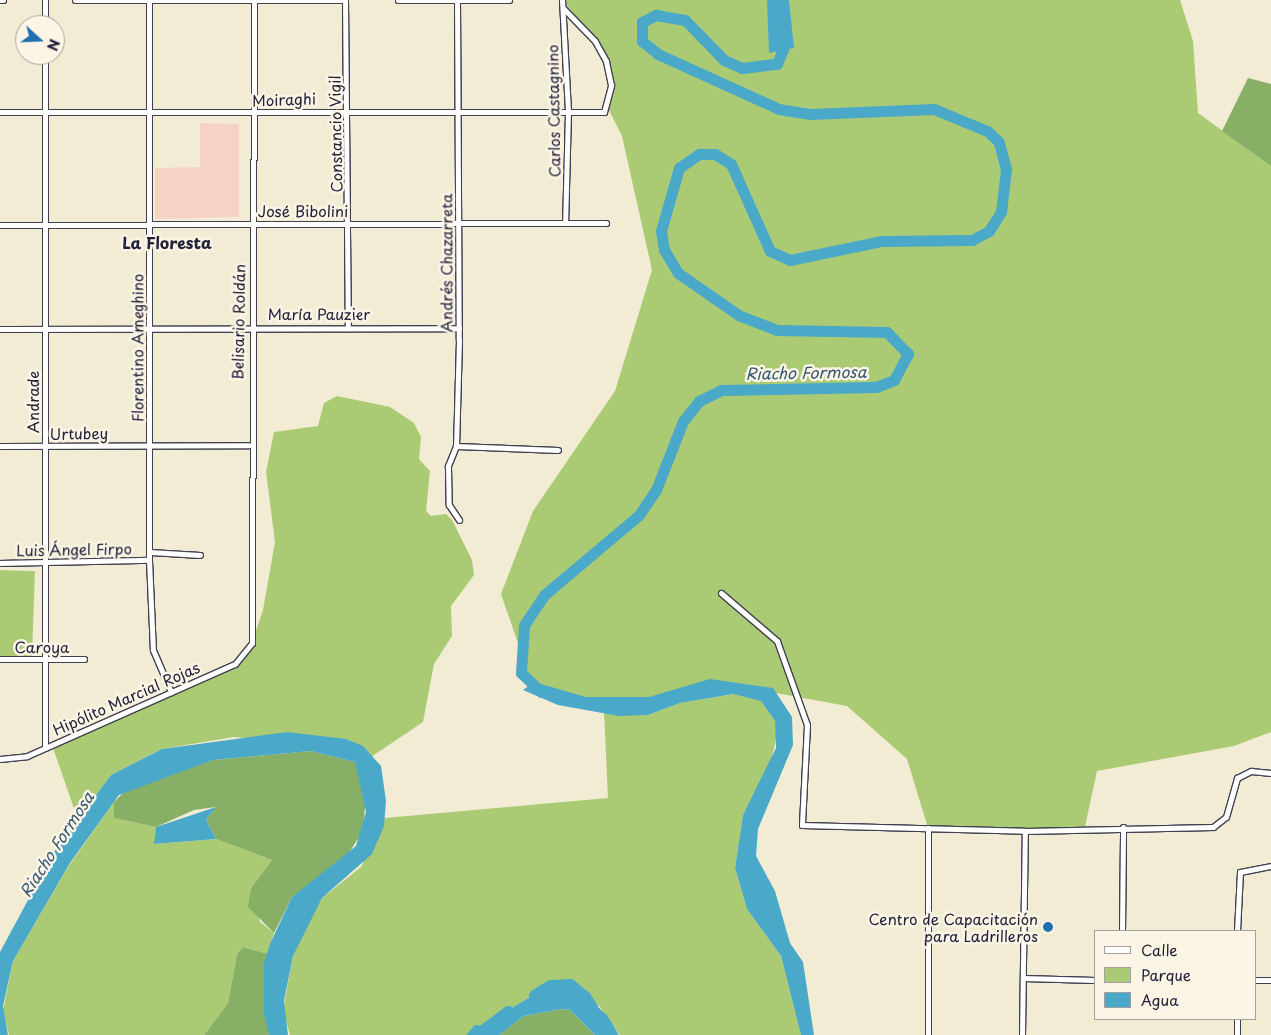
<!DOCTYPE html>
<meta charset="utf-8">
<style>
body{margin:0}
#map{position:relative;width:1271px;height:1035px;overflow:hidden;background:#f3ecd4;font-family:"Playpen Sans",sans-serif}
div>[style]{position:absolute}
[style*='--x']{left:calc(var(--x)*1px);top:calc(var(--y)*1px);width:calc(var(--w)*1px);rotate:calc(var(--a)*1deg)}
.built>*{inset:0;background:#f6d2c4}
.green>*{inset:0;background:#aacb74;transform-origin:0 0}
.forest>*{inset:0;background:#87af66}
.water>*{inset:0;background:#4aa9c9}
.river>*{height:11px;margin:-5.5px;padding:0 5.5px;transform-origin:5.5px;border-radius:5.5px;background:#4aa9c9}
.roads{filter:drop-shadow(1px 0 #414052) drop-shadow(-1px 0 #414052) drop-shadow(0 1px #414052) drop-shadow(0 -1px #414052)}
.minor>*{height:5px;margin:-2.5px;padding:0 2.5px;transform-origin:2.5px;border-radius:2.5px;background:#fff}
.dots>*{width:14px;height:14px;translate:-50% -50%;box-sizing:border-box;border:2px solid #fcf5e5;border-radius:50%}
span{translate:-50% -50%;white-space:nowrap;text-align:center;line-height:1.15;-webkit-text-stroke:5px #fcf5e5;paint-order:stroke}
.street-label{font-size:15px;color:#22223b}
.poi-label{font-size:15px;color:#22223b}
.right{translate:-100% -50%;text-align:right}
.neighbourhood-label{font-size:16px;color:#22223b;font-weight:700}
.water-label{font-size:16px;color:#325874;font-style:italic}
.legend{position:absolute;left:1094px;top:930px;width:162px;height:90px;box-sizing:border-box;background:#fcf5e5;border:1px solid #a5a1a1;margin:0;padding:6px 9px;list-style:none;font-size:15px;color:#22223b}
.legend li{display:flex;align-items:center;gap:10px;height:25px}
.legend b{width:25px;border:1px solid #a5a1a1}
.north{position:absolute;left:15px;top:15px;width:50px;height:50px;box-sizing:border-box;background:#fcf5e5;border:1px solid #a5a1a1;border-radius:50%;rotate:110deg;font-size:14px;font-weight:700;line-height:20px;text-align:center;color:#22223b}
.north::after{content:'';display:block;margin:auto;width:18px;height:22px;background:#1f6fb2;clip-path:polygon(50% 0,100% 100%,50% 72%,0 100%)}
</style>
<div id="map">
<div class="built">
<i style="clip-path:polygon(200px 123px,239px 124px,239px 217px,155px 219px,155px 168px,200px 167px)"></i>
</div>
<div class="green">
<i style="clip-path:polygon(563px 0,1180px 0,1193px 41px,1198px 113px,1271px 166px,1271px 732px,1234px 746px,1097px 771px,1084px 831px,928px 828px,907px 759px,847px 706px,743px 687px,634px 705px,534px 690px,501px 594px,533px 511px,615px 391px,652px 270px,622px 136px,608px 108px,611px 85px,601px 49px)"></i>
<i style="clip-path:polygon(337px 396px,390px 407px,414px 423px,421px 437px,419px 459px,430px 471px,426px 511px,431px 516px,446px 514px,452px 520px,472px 560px,474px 575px,451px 606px,452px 636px,434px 664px,423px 722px,365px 761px,346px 747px,234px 737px,162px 749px,111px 775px,78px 820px,52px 745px,235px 664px,248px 654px,263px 610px,275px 542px,266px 472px,274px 432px,318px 426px,324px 403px)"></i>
<i style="left:0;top:570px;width:35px;height:87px;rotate:2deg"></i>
<i style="clip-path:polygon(741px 693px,761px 701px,775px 721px,777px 735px,771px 761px,743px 815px,735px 868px,747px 909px,781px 956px,801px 1035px,620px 1035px,600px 1007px,570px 984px,550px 985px,467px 1035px,290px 1035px,283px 1010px,293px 956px,302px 935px,322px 898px,361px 867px,385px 818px,608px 798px,604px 712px,648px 715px,680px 703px)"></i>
<i style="clip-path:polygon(114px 802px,114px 818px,156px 827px,155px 844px,216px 839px,272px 860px,251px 888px,260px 922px,274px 933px,268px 954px,243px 947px,237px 954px,228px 1003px,204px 1035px,9px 1035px,3px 1010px,13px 961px,68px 867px)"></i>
</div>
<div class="forest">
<i style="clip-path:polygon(1248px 78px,1271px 84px,1271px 166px,1222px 131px)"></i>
<i style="clip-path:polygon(311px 751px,355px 762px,366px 795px,363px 831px,345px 859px,292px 897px,274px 933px,248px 907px,251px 888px,272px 860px,216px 839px,206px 820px,216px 807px,194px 810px,156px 827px,114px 818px,114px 802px,126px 790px,163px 776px,213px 760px)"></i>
<i style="clip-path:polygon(243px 947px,268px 954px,264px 1004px,269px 1035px,204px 1035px,228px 1003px,237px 954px)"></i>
<i style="clip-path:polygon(562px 1009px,570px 1010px,595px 1035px,499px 1035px,524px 1016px)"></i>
</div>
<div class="water">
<i style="clip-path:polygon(767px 0,789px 0,794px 48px,769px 53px)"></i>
<i style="clip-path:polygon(710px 679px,773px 688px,792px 717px,793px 745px,758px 829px,756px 856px,775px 891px,790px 943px,803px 962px,814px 1035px,801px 1035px,781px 956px,747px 909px,735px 868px,743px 815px,776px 748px,775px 721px,761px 701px,734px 694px,680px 703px,648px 715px,619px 716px,558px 705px,523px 690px,534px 682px,586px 697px,649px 697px)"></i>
<i style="clip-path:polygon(287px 732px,346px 739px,363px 746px,381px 766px,386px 801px,384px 826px,372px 854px,322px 898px,293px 956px,284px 1001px,288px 1035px,269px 1035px,264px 1014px,264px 963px,270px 944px,292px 897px,356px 846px,366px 812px,355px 762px,311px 751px,213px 760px,119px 795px,70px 863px,13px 961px,3px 1006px,8px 1035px,0 1035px,0 952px,54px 852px,111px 775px,162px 749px)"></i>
<i style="clip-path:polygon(216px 807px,206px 820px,216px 839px,154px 844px,156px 827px)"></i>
<i style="clip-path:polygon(550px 985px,579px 991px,607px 1015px,619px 1035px,595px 1035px,570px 1010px,562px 1009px,524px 1016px,499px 1035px,466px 1035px,475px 1025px,482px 1026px)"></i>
</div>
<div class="river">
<i style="--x:541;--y:692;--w:28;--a:-136"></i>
<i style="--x:521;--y:673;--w:48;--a:-86.4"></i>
<i style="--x:524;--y:625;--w:36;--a:-56"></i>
<i style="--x:544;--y:595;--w:124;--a:-40.1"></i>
<i style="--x:639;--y:515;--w:30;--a:-56"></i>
<i style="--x:656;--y:490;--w:74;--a:-68.6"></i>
<i style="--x:683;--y:421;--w:26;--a:-51"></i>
<i style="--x:699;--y:401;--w:25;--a:-26"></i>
<i style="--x:722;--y:390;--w:154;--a:-1.1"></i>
<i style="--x:876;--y:387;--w:19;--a:-21"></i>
<i style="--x:894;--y:380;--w:30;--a:-62"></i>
<i style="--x:908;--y:354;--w:30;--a:-134"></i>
<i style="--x:887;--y:332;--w:110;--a:-179"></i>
<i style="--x:777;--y:330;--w:40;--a:-159"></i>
<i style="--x:740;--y:316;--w:75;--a:-145.3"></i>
<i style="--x:678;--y:273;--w:27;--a:-121"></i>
<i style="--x:664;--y:250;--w:19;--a:-99"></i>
<i style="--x:661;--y:231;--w:66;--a:-74.1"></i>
<i style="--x:679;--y:168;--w:24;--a:-35"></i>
<i style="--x:699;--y:154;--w:16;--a:0"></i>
<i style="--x:715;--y:154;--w:19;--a:32"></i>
<i style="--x:731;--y:164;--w:95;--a:65.9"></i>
<i style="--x:770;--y:251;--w:22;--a:24"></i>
<i style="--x:790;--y:260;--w:94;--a:-11.7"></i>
<i style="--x:882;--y:241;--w:90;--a:-0.6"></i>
<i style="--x:972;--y:240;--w:19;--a:-28"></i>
<i style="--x:989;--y:231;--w:22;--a:-58"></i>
<i style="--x:1001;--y:212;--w:43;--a:-83.4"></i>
<i style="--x:1006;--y:169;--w:28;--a:-105"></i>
<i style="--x:999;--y:142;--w:16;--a:-137"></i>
<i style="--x:987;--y:131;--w:57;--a:-157.5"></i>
<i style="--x:934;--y:109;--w:124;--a:177.7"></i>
<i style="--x:810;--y:114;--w:31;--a:-171"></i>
<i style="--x:779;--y:109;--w:133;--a:-155.6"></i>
<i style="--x:658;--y:54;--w:21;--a:-141"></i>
<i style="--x:642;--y:41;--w:19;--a:-90"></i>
<i style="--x:642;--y:22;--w:16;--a:-27"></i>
<i style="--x:656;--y:15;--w:29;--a:10"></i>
<i style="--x:685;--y:20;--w:56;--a:45.7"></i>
<i style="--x:724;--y:60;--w:20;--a:24"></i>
<i style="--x:742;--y:68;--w:35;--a:-7"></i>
<i style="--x:777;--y:64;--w:16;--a:-68"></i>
<i style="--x:783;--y:49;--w:13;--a:-103"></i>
<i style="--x:534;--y:995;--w:19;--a:-32"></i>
<i style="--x:550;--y:985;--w:20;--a:-3"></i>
<i style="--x:570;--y:984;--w:19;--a:39"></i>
<i style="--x:585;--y:996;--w:46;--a:58.4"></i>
<i style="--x:476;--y:1035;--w:40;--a:-37"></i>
</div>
<div class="roads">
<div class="minor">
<i style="--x:0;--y:0;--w:3;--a:0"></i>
<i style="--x:45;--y:0;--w:25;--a:90"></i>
<i style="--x:75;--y:0;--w:266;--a:0"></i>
<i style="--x:149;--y:0;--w:560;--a:90"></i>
<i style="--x:149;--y:560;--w:90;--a:87.5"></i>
<i style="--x:153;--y:650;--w:46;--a:66.8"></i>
<i style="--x:345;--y:0;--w:327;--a:89.5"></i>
<i style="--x:398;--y:0;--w:111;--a:0"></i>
<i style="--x:457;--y:0;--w:340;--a:89.7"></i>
<i style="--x:459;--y:340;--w:106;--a:91.6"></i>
<i style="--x:456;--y:446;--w:22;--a:112"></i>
<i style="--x:448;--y:466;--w:39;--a:89"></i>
<i style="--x:449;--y:505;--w:18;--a:56"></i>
<i style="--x:562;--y:0;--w:112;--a:86.9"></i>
<i style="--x:568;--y:112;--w:111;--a:91.5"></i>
<i style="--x:0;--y:112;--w:604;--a:0"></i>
<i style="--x:604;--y:112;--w:28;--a:-75"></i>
<i style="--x:611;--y:85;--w:25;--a:-102"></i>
<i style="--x:606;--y:61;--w:23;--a:-119"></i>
<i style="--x:595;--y:41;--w:46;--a:-134.1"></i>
<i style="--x:0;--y:225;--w:606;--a:-0.19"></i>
<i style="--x:0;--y:329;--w:459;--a:-0.1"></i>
<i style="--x:0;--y:446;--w:249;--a:-0.2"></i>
<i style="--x:456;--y:446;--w:102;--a:2.2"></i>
<i style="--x:150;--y:552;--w:50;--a:3.4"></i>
<i style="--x:0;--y:563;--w:149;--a:-1.2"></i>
<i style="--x:721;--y:593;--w:74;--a:40.6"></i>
<i style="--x:777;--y:641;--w:89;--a:70.3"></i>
<i style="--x:807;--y:725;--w:100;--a:92.9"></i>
<i style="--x:802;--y:825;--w:223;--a:1.5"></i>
<i style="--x:1025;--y:831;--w:188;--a:-1.2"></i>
<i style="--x:1213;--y:827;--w:16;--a:-38"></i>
<i style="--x:1226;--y:817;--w:41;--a:-74.2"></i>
<i style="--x:1237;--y:778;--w:16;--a:-27"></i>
<i style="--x:1251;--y:771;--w:20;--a:6"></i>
<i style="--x:0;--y:659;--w:84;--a:0"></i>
<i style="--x:45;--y:748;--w:693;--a:-90"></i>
<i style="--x:0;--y:759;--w:27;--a:-6"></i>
<i style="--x:27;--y:756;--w:227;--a:-23.9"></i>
<i style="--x:235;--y:664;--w:27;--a:-51"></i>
<i style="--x:252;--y:643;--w:643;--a:-89.82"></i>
<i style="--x:1122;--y:931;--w:104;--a:-89.4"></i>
<i style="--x:1237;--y:931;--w:59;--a:-87.1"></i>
<i style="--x:1240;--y:872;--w:32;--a:-11"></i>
<i style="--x:1023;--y:978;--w:72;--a:1.6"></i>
<i style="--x:1255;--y:980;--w:16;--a:0"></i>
<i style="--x:928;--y:1035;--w:207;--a:-90"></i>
<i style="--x:1022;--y:1035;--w:204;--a:-89.2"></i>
<i style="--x:1237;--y:1035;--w:16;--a:-90"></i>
</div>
</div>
<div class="dots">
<i style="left:1048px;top:927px;background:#1f6fb2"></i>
</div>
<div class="street-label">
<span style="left:284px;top:99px;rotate:-2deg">Moiraghi</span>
<span style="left:553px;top:111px;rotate:-91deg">Carlos Castagnino</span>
<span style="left:335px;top:134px;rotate:-91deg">Constancio Vigil</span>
<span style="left:303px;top:211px">José Bibolini</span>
<span style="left:446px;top:263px;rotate:-90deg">Andrés Chazarreta</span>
<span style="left:319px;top:314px">María Pauzier</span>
<span style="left:238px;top:322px;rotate:-89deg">Belisario Roldán</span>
<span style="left:137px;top:348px;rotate:-90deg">Florentino Ameghino</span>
<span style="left:33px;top:402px;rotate:-90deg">Andrade</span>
<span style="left:79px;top:433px;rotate:-1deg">Urtubey</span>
<span style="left:74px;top:549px;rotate:-1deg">Luis Ángel Firpo</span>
<span style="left:42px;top:647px">Caroya</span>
<span style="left:126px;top:698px;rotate:-24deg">Hipólito Marcial Rojas</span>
</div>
<div class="poi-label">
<span class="right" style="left:1038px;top:927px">Centro de Capacitación<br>para Ladrilleros</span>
</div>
<div class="neighbourhood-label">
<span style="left:167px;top:242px">La Floresta</span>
</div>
<div class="water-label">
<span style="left:806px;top:372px;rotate:-1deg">Riacho Formosa</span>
<span style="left:56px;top:844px;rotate:-57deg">Riacho Formosa</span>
</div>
<ul class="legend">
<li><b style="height:6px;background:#fff"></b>Calle</li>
<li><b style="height:14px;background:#aacb74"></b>Parque</li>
<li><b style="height:14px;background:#4aa9c9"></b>Agua</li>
</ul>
<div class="north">N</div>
</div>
